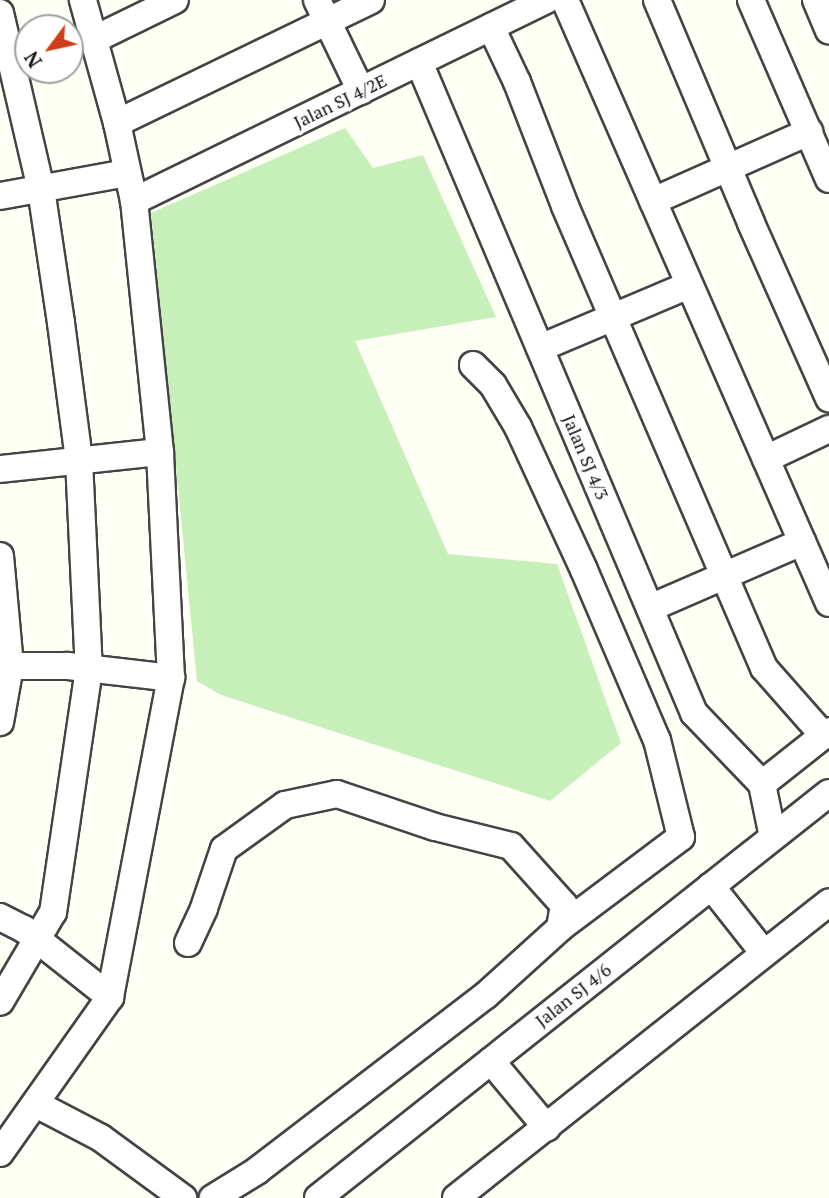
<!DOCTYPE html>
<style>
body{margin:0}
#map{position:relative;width:829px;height:1198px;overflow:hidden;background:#fefff5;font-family:"PT Serif",serif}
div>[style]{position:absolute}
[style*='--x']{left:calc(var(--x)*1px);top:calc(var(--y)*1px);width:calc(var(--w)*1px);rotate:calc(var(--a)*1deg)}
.green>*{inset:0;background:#c7efb9}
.roads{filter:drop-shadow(2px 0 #444) drop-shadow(-2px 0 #444) drop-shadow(0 2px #444) drop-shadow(0 -2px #444)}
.minor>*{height:26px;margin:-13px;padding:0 13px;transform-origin:13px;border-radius:13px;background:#fff}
span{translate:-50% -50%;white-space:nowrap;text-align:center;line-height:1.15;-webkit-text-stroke:7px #fff;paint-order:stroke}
.street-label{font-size:18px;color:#111}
.north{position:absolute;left:14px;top:14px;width:70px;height:70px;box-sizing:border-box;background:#fff;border:2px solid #a0a0a0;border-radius:50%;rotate:237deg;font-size:19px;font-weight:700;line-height:28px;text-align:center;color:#111}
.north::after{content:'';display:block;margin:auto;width:24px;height:32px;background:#d03e19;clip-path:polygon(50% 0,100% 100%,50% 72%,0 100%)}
</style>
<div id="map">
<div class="green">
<i style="clip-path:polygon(345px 128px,373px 168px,423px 155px,496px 317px,355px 341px,448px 554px,557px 564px,621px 743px,550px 801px,221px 695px,197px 681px,151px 213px)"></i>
</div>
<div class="roads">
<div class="minor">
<i style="--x:317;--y:0;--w:101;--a:64.2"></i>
<i style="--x:565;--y:0;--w:658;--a:66.36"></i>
<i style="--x:657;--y:0;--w:242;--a:67.1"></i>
<i style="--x:751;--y:223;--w:192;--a:66"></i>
<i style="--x:751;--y:0;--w:195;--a:66.5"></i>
<i style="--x:816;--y:0;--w:33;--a:67"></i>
<i style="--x:0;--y:13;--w:181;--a:76.9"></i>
<i style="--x:41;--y:189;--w:135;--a:81.5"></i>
<i style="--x:61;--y:323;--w:138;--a:82.5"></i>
<i style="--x:79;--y:460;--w:209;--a:87.3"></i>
<i style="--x:89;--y:669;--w:246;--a:98.4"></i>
<i style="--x:53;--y:912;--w:104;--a:120.5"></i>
<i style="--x:491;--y:27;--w:61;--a:64.7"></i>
<i style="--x:517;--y:82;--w:133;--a:68.8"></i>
<i style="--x:565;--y:206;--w:503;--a:66.7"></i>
<i style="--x:764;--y:668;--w:89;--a:48.6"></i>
<i style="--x:93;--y:40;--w:91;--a:-26"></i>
<i style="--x:419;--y:62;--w:707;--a:67.1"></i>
<i style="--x:694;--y:713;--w:98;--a:46.2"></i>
<i style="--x:762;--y:784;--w:54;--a:78.3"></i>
<i style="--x:117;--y:123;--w:282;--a:-25.8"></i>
<i style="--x:0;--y:196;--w:129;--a:-10.3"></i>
<i style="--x:134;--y:201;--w:459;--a:-26"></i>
<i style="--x:653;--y:201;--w:171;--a:-23.9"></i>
<i style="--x:540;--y:348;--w:162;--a:-22.9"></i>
<i style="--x:473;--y:365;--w:28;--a:45"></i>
<i style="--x:493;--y:385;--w:49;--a:59.2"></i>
<i style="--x:518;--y:427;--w:157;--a:65.2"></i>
<i style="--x:584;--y:570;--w:185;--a:66.8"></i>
<i style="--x:657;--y:740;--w:100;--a:76.1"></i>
<i style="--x:681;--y:837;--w:151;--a:143.1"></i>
<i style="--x:766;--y:459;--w:70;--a:-25.5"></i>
<i style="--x:0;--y:469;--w:161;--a:-6.1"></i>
<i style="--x:0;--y:556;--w:110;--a:84.8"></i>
<i style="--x:10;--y:666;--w:57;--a:100.1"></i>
<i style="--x:650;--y:608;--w:166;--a:-23.5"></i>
<i style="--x:10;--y:666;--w:58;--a:0"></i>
<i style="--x:68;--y:666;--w:104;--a:6.6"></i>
<i style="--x:762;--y:784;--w:85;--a:-38.3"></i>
<i style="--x:711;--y:886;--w:85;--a:51.7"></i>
<i style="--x:0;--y:917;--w:27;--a:27"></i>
<i style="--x:24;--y:929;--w:110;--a:38.3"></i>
<i style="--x:188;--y:943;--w:38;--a:-65"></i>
<i style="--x:204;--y:908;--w:62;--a:-71.3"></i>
<i style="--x:224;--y:849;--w:75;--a:-35.8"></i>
<i style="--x:285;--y:805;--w:53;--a:-11.9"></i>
<i style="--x:337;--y:794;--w:103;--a:18.6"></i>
<i style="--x:435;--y:827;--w:78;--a:14"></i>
<i style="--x:511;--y:846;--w:79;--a:48.1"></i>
<i style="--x:564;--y:905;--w:23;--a:100"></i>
<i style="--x:560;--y:928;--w:100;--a:137.8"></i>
<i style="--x:486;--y:995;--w:289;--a:142.5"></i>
<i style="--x:257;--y:1171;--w:52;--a:148.5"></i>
<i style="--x:491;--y:1061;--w:87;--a:50.1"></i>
<i style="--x:36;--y:1104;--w:73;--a:27.6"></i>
<i style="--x:101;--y:1138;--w:102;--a:36.2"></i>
<i style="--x:0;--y:1153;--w:191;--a:-54.8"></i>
<i style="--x:110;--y:997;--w:325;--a:-79.2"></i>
<i style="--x:171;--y:678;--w:226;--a:-92.8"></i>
<i style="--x:160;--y:452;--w:252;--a:-95.9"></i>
<i style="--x:134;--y:201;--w:80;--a:-102.3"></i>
<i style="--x:117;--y:123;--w:128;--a:-105.5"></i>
<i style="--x:318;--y:1198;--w:652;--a:-38.4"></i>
<i style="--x:456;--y:1198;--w:476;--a:-38.4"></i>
</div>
</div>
<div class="street-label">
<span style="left:340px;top:101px;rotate:-26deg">Jalan SJ 4/2E</span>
<span style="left:586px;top:457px;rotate:67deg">Jalan SJ 4/3</span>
<span style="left:573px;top:995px;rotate:-38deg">Jalan SJ 4/6</span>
</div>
<div class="north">N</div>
</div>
